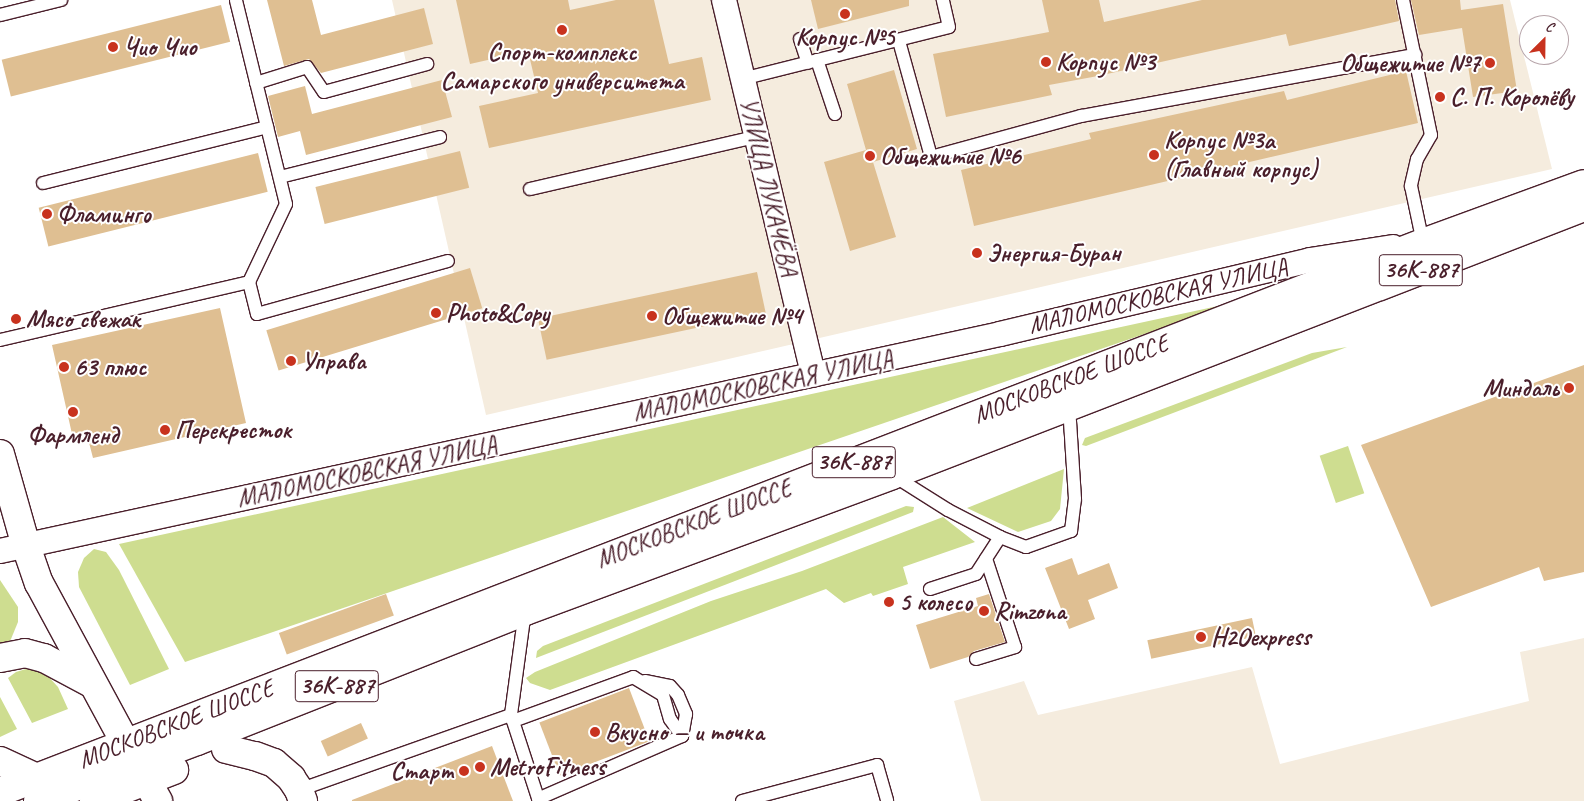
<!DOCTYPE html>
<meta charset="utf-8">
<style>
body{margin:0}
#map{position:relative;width:1584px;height:801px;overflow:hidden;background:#fff;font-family:Caveat,sans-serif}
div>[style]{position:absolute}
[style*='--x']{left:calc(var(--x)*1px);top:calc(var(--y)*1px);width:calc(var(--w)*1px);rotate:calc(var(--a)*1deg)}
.built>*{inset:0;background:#f5ecde}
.green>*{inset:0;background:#cedd90;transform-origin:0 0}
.building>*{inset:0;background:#dfbf92;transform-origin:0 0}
.roads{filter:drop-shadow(1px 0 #4a1f2b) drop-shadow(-1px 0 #4a1f2b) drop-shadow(0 1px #4a1f2b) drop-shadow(0 -1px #4a1f2b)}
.lane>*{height:12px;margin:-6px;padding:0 6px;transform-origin:6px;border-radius:6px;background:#fff}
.street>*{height:24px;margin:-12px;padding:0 12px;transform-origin:12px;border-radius:12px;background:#fff}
.secondary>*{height:28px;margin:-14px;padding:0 14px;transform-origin:14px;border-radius:14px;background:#fff}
.primary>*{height:28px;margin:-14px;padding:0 14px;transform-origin:14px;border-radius:14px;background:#fff}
.dots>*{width:14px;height:14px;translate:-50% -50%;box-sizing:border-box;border:2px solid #fff;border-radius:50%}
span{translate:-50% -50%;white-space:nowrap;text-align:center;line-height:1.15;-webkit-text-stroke:4px #fff;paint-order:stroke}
.shield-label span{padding:1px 4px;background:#fff;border:1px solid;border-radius:4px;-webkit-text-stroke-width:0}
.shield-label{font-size:24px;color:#4a1f2b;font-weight:700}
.poi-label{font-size:25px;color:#4a1f2b;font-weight:700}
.left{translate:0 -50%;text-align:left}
.right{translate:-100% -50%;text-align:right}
.street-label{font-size:25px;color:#4a1f2b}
.north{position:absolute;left:1519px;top:15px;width:50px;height:50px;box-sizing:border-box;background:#fff;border:1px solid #b7a5aa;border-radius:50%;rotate:23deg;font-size:14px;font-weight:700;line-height:20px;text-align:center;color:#4a1f2b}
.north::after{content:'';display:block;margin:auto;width:18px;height:22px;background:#c8321e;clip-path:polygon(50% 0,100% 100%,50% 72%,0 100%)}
</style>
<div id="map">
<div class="built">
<i style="clip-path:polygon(392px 0,1510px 0,1552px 169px,486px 415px)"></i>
<i style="clip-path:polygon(1584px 638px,1584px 801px,981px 801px,954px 701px,1024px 681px,1038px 715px,1252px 667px,1280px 764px,1529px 701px,1520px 652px)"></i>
</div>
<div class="green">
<i style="clip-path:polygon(1241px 301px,185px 662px,119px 544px)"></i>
<i style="clip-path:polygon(1347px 347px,1086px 446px,1082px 445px,1085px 438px,1312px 353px)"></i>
<i style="left:1348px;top:446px;width:50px;height:30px;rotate:71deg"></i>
<i style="clip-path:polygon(1064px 469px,1060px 509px,1051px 521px,1018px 532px,967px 508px)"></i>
<i style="clip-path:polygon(906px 506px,914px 507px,913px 512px,536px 658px,537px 651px,543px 646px)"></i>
<i style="clip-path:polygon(943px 517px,975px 542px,903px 567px,908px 584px,873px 596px,871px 593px,844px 603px,826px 589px,550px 690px,530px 683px,526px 678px,535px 672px,711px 601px,802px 571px)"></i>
<i style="clip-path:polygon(94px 549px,106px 552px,119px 570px,169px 669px,130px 685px,79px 587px,78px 572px,84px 558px)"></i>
<i style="clip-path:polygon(0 580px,18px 607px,18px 622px,11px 639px,0 654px)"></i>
<i style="clip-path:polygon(26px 669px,45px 673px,58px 687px,68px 709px,32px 723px,8px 678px,16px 672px)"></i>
<i style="clip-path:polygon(0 697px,17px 729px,0 737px)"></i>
</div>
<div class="building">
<i style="clip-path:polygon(267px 0,312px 0,321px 35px,424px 8px,433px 44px,321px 73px,309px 59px,284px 66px)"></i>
<i style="clip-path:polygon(456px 0,568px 0,570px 10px,616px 0,654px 0,669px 64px,702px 57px,711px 100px,489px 148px,479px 106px,538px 93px,528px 51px,470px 64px)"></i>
<i style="clip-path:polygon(811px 0,909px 0,909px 6px,818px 29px)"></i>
<i style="clip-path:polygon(1042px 0,1099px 0,1104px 22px,1202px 0,1395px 0,1399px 21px,1289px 46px,1286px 34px,1098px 76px,1049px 85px,1052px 95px,946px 117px,933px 54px,1049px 32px)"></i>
<i style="clip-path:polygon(1411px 0,1460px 0,1461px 10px,1503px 4px,1517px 91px,1473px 97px,1462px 28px,1419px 35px)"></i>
<i style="left:221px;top:5px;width:38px;height:226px;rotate:76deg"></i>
<i style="clip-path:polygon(894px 70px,917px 149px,873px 162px,896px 237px,850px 251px,824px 162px,866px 150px,847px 84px)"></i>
<i style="clip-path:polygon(1406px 71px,1418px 123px,974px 226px,961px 170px,1091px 139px,1089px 133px,1284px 91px,1287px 100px)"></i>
<i style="clip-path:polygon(442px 80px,452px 117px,306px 155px,300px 131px,278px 137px,268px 96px,305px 86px,312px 114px)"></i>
<i style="left:460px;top:151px;width:38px;height:149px;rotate:76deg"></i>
<i style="left:258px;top:153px;width:40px;height:226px;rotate:76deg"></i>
<i style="left:470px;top:268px;width:42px;height:213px;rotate:73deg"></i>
<i style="left:757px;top:272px;width:42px;height:224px;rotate:78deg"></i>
<i style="clip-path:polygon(220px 308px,246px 423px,93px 458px,86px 431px,72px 434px,52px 345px)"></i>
<i style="clip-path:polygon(1584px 365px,1584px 572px,1544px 581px,1539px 567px,1431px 607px,1361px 445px)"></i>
<i style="clip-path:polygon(1072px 558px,1078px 575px,1109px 563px,1118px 588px,1088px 600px,1095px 619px,1069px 629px,1045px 568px)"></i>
<i style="left:386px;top:594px;width:23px;height:114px;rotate:70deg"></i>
<i style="clip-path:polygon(989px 594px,1005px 642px,974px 651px,968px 657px,930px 669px,916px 625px,978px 606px,976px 598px)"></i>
<i style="left:1252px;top:618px;width:19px;height:107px;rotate:78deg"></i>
<i style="left:629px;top:688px;width:57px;height:96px;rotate:69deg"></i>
<i style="left:361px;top:723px;width:17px;height:44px;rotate:66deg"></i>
<i style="clip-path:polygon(492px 746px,513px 801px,352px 801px,352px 800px)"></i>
</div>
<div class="roads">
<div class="lane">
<i style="--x:1403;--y:0;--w:138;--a:78.3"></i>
<i style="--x:1431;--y:135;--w:28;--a:120"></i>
<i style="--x:1417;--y:159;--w:28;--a:103"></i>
<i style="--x:1411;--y:186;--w:58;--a:78.1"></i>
<i style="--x:0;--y:15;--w:63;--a:-13.8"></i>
<i style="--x:800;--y:39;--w:25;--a:72"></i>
<i style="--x:899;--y:41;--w:123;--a:74.5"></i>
<i style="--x:817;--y:60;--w:57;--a:71.6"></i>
<i style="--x:742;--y:79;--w:213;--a:-14.1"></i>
<i style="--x:949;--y:27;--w:28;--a:-103"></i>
<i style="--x:256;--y:83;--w:53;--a:-17.4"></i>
<i style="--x:307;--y:67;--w:30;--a:56"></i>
<i style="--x:324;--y:92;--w:107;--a:-15.2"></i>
<i style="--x:931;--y:157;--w:156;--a:-15.3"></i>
<i style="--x:1081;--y:116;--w:340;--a:-10.4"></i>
<i style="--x:280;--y:177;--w:165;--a:-14"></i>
<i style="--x:43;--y:183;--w:231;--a:-14"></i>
<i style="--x:530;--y:189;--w:232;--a:-13"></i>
<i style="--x:249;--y:282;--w:33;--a:76"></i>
<i style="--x:257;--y:314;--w:198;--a:-15.5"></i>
<i style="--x:0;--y:340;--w:256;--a:-13.1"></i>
<i style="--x:249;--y:282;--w:86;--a:-64.6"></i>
<i style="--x:286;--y:204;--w:210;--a:-103.8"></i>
<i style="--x:894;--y:476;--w:64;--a:32.2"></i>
<i style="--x:948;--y:510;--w:59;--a:27.4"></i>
<i style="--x:1000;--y:537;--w:28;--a:21"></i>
<i style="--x:1026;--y:547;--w:48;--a:-19.6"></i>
<i style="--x:1071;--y:531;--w:32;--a:-83"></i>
<i style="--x:1075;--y:499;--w:93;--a:-93.7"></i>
<i style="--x:930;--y:589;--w:48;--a:-18.1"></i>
<i style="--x:976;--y:574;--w:44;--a:-57"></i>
<i style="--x:525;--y:611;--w:105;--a:97.7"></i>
<i style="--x:511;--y:715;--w:90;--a:72"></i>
<i style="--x:976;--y:659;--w:41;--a:-17.1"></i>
<i style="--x:1015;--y:647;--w:93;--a:-108.2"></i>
<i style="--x:645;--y:681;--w:25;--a:11"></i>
<i style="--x:670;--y:686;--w:12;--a:48"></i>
<i style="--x:678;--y:695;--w:21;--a:67"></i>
<i style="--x:686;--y:714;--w:22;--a:100"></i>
<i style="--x:513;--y:721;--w:128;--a:-20.1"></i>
<i style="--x:633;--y:677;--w:35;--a:31"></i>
<i style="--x:663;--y:695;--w:25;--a:74"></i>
<i style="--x:670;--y:719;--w:21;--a:55"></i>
<i style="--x:682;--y:736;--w:157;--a:156.4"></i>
<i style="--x:299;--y:790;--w:225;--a:-19.5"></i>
<i style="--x:742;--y:801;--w:140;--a:-14.9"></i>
<i style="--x:877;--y:765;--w:37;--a:74"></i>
</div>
<div class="street">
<i style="--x:724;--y:0;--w:385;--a:76.6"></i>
<i style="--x:0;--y:551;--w:1023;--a:-12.24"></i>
<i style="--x:1000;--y:334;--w:319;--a:-13.4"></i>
<i style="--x:1310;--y:260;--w:84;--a:-8.9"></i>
</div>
<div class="secondary">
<i style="--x:0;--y:454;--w:96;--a:74.2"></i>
<i style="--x:26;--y:546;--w:39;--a:71"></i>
<i style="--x:39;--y:583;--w:183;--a:61.6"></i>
<i style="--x:0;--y:658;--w:25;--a:-11"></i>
<i style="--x:25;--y:653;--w:20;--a:15"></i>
<i style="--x:44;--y:658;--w:53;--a:28"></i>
<i style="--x:226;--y:749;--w:30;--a:14"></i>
<i style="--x:255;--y:756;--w:20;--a:20"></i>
<i style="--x:274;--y:763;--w:23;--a:41"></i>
<i style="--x:291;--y:778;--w:14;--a:56"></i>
<i style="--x:299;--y:790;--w:12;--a:70"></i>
<i style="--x:0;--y:761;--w:41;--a:24.7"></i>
<i style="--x:147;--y:781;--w:23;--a:61"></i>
</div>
<div class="primary">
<i style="--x:0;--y:792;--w:1525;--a:-21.1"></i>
<i style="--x:1423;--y:243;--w:171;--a:-20.1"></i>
<i style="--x:38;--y:801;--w:170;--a:-20.7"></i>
<i style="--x:197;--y:741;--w:353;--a:-21.6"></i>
<i style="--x:525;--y:611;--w:391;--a:-20.3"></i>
<i style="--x:892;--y:475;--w:742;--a:-21.17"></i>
<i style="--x:94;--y:801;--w:86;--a:-21.2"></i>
</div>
</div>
<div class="dots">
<i style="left:845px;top:14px;background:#c8321e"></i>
<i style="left:562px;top:30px;background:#c8321e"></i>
<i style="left:113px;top:47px;background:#c8321e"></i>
<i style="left:1046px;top:62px;background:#c8321e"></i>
<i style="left:1490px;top:63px;background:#c8321e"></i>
<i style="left:1440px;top:97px;background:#c8321e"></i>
<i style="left:1154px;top:155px;background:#c8321e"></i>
<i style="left:870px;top:156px;background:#c8321e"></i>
<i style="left:47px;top:214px;background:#c8321e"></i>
<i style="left:977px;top:253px;background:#c8321e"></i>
<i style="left:436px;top:313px;background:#c8321e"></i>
<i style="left:652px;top:316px;background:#c8321e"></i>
<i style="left:16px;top:319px;background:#c8321e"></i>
<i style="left:291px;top:361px;background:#c8321e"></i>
<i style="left:64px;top:367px;background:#c8321e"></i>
<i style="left:1569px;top:388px;background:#c8321e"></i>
<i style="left:73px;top:412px;background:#c8321e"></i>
<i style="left:165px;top:430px;background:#c8321e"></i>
<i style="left:889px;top:602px;background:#c8321e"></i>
<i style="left:984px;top:611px;background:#c8321e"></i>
<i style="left:1201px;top:637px;background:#c8321e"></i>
<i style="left:595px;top:732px;background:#c8321e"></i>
<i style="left:480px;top:767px;background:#c8321e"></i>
<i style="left:464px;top:771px;background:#c8321e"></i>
</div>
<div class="shield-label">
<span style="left:1421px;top:270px">36К-887</span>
<span style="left:854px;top:462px">36К-887</span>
<span style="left:337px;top:686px">36К-887</span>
</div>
<div class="poi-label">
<span style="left:845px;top:37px">Корпус №5</span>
<span class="left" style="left:123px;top:47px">Чио Чио</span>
<span style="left:562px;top:67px">Спорт-комплекс<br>Самарского университета</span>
<span class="left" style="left:1056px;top:62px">Корпус №3</span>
<span class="right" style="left:1480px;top:63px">Общежитие №7</span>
<span class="left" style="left:1450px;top:97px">С. П. Королёву</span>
<span class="left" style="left:1164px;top:155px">Корпус №3a<br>(Главный корпус)</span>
<span class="left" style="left:880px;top:156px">Общежитие №6</span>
<span class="left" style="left:57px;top:214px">Фламинго</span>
<span class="left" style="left:987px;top:253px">Энергия-Буран</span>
<span class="left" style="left:446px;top:313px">Photo&amp;Copy</span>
<span class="left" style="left:662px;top:316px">Общежитие №4</span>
<span class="left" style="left:26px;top:319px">Мясо свежак</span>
<span class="left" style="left:301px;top:361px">Управа</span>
<span class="left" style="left:74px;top:367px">63 плюс</span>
<span class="right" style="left:1559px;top:388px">Миндаль</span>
<span class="left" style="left:175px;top:430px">Перекресток</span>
<span style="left:73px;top:435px">Фармленд</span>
<span class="left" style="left:899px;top:602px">5 колесо</span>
<span class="left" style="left:994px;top:611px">Rimzona</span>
<span class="left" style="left:1211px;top:637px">H2Oexpress</span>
<span class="left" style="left:605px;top:732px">Вкусно — и точка</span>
<span class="left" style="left:490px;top:767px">MetroFitness</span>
<span class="right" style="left:454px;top:771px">Старт</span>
</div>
<div class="street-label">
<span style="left:768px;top:187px;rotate:77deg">УЛИЦА ЛУКАЧЁВА</span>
<span style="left:1158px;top:296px;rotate:-13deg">МАЛОМОСКОВСКАЯ УЛИЦА</span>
<span style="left:1071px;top:379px;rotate:-21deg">МОСКОВСКОЕ ШОССЕ</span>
<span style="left:763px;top:386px;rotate:-12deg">МАЛОМОСКОВСКАЯ УЛИЦА</span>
<span style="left:367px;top:472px;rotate:-12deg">МАЛОМОСКОВСКАЯ УЛИЦА</span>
<span style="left:694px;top:524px;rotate:-21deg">МОСКОВСКОЕ ШОССЕ</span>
<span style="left:176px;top:724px;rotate:-21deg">МОСКОВСКОЕ ШОССЕ</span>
</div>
<div class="north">С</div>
</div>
